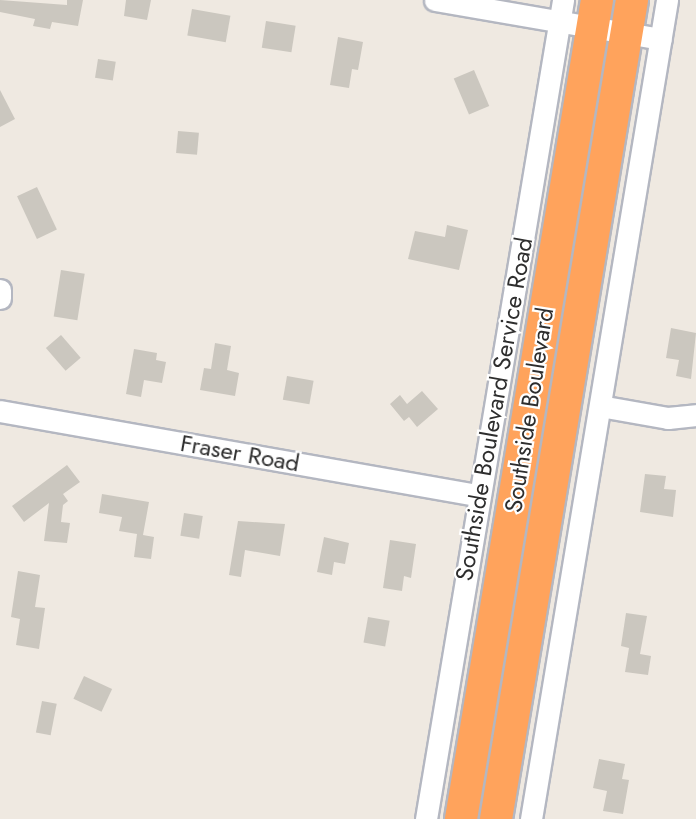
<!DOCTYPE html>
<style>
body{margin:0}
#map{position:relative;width:696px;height:819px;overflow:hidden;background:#efe9e1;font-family:Jost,sans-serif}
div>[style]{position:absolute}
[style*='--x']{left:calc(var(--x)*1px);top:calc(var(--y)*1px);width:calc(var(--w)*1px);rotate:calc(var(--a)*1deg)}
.building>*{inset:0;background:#cbc7bf;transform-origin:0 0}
.roads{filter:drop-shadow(2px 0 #b4b7c1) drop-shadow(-2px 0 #b4b7c1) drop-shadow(0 2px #b4b7c1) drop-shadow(0 -2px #b4b7c1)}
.minor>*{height:21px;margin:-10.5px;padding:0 10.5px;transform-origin:10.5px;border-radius:10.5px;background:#fff}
.highway>*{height:32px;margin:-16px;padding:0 16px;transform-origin:16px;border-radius:16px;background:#ffa35c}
span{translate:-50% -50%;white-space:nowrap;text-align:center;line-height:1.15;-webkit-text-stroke:4.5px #fff;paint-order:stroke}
.street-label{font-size:24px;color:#2e2e2e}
</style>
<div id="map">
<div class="building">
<i style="clip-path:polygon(0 0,67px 5px,67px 0,83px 0,78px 26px,52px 22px,50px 29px,33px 26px,35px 19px,0 12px)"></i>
<i style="clip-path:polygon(126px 0,151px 0,147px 20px,124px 16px)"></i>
<i style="left:192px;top:9px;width:39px;height:27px;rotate:10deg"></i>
<i style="left:266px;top:21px;width:30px;height:27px;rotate:9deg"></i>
<i style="clip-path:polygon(338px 37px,363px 42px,358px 70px,352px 69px,349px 88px,330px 85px)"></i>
<i style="left:98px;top:59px;width:18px;height:19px;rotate:9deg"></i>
<i style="left:474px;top:70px;width:39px;height:22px;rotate:67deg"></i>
<i style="clip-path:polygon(0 90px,15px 119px,0 127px)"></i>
<i style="left:178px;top:131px;width:21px;height:22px;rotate:5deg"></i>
<i style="left:37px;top:187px;width:47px;height:22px;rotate:65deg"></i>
<i style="clip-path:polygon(447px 225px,468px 230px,459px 270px,408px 259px,415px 231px,445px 237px)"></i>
<i style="left:61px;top:270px;width:24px;height:47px;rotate:9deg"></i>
<i style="clip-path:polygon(671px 328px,696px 333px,691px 379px,676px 376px,679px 360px,666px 358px)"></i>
<i style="left:61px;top:335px;width:30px;height:20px;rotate:49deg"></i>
<i style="clip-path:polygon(215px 343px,231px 346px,227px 370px,239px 373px,235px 396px,200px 390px,204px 368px,211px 369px)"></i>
<i style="clip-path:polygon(134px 349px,157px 353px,156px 360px,166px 362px,162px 383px,144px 380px,141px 397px,126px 394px)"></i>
<i style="left:287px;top:376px;width:27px;height:24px;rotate:10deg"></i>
<i style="clip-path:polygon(422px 391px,438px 409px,417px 427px,409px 417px,404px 421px,390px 404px,400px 395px,407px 404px)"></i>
<i style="clip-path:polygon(67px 465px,80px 482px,63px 494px,68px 501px,63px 505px,61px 522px,70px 523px,67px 543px,44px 541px,49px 503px,24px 522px,12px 506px)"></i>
<i style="clip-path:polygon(645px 474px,666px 476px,664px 489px,676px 490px,673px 517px,640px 512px)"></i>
<i style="clip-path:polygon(102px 494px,149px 502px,143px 535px,154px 537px,151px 559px,134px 557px,137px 534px,119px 531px,122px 517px,99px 513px)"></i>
<i style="left:184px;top:513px;width:19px;height:23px;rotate:9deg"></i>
<i style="clip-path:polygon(238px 521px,285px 524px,280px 556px,245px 550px,241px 577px,229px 575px)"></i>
<i style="clip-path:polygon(324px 537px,349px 543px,345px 564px,334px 562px,332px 575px,317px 572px)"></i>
<i style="clip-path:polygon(390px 540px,416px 544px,411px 578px,404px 576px,402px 591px,383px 588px)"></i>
<i style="clip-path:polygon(18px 571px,40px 575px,35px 607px,45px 608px,39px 649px,16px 645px,20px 619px,11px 617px)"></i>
<i style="clip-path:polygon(626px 613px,647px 616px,640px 654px,651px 656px,648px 675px,625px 672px,629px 648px,621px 646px)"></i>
<i style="left:368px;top:617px;width:22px;height:26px;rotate:10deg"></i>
<i style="left:84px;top:676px;width:31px;height:25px;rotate:25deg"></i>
<i style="left:42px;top:701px;width:15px;height:32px;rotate:11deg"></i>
<i style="clip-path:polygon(599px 759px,625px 764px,622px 779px,629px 780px,623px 814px,603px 811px,607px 791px,593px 788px)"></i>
</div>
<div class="roads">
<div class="minor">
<i style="--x:435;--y:0;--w:229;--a:9.8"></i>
<i style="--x:0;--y:290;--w:8;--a:90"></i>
<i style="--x:600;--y:406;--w:69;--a:10"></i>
<i style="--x:668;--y:418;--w:28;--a:-6"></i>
<i style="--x:0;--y:411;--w:487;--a:10"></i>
<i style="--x:426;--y:819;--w:830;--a:-80.5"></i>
<i style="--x:531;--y:819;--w:830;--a:-80.57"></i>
</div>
<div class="highway">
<i style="--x:461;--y:819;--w:830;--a:-80.57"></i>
<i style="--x:496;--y:819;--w:830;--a:-80.57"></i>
</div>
</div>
<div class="street-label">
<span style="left:494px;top:409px;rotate:-80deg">Southside Boulevard Service Road</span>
<span style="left:529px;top:410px;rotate:-81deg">Southside Boulevard</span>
<span style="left:240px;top:453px;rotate:10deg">Fraser Road</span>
</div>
</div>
